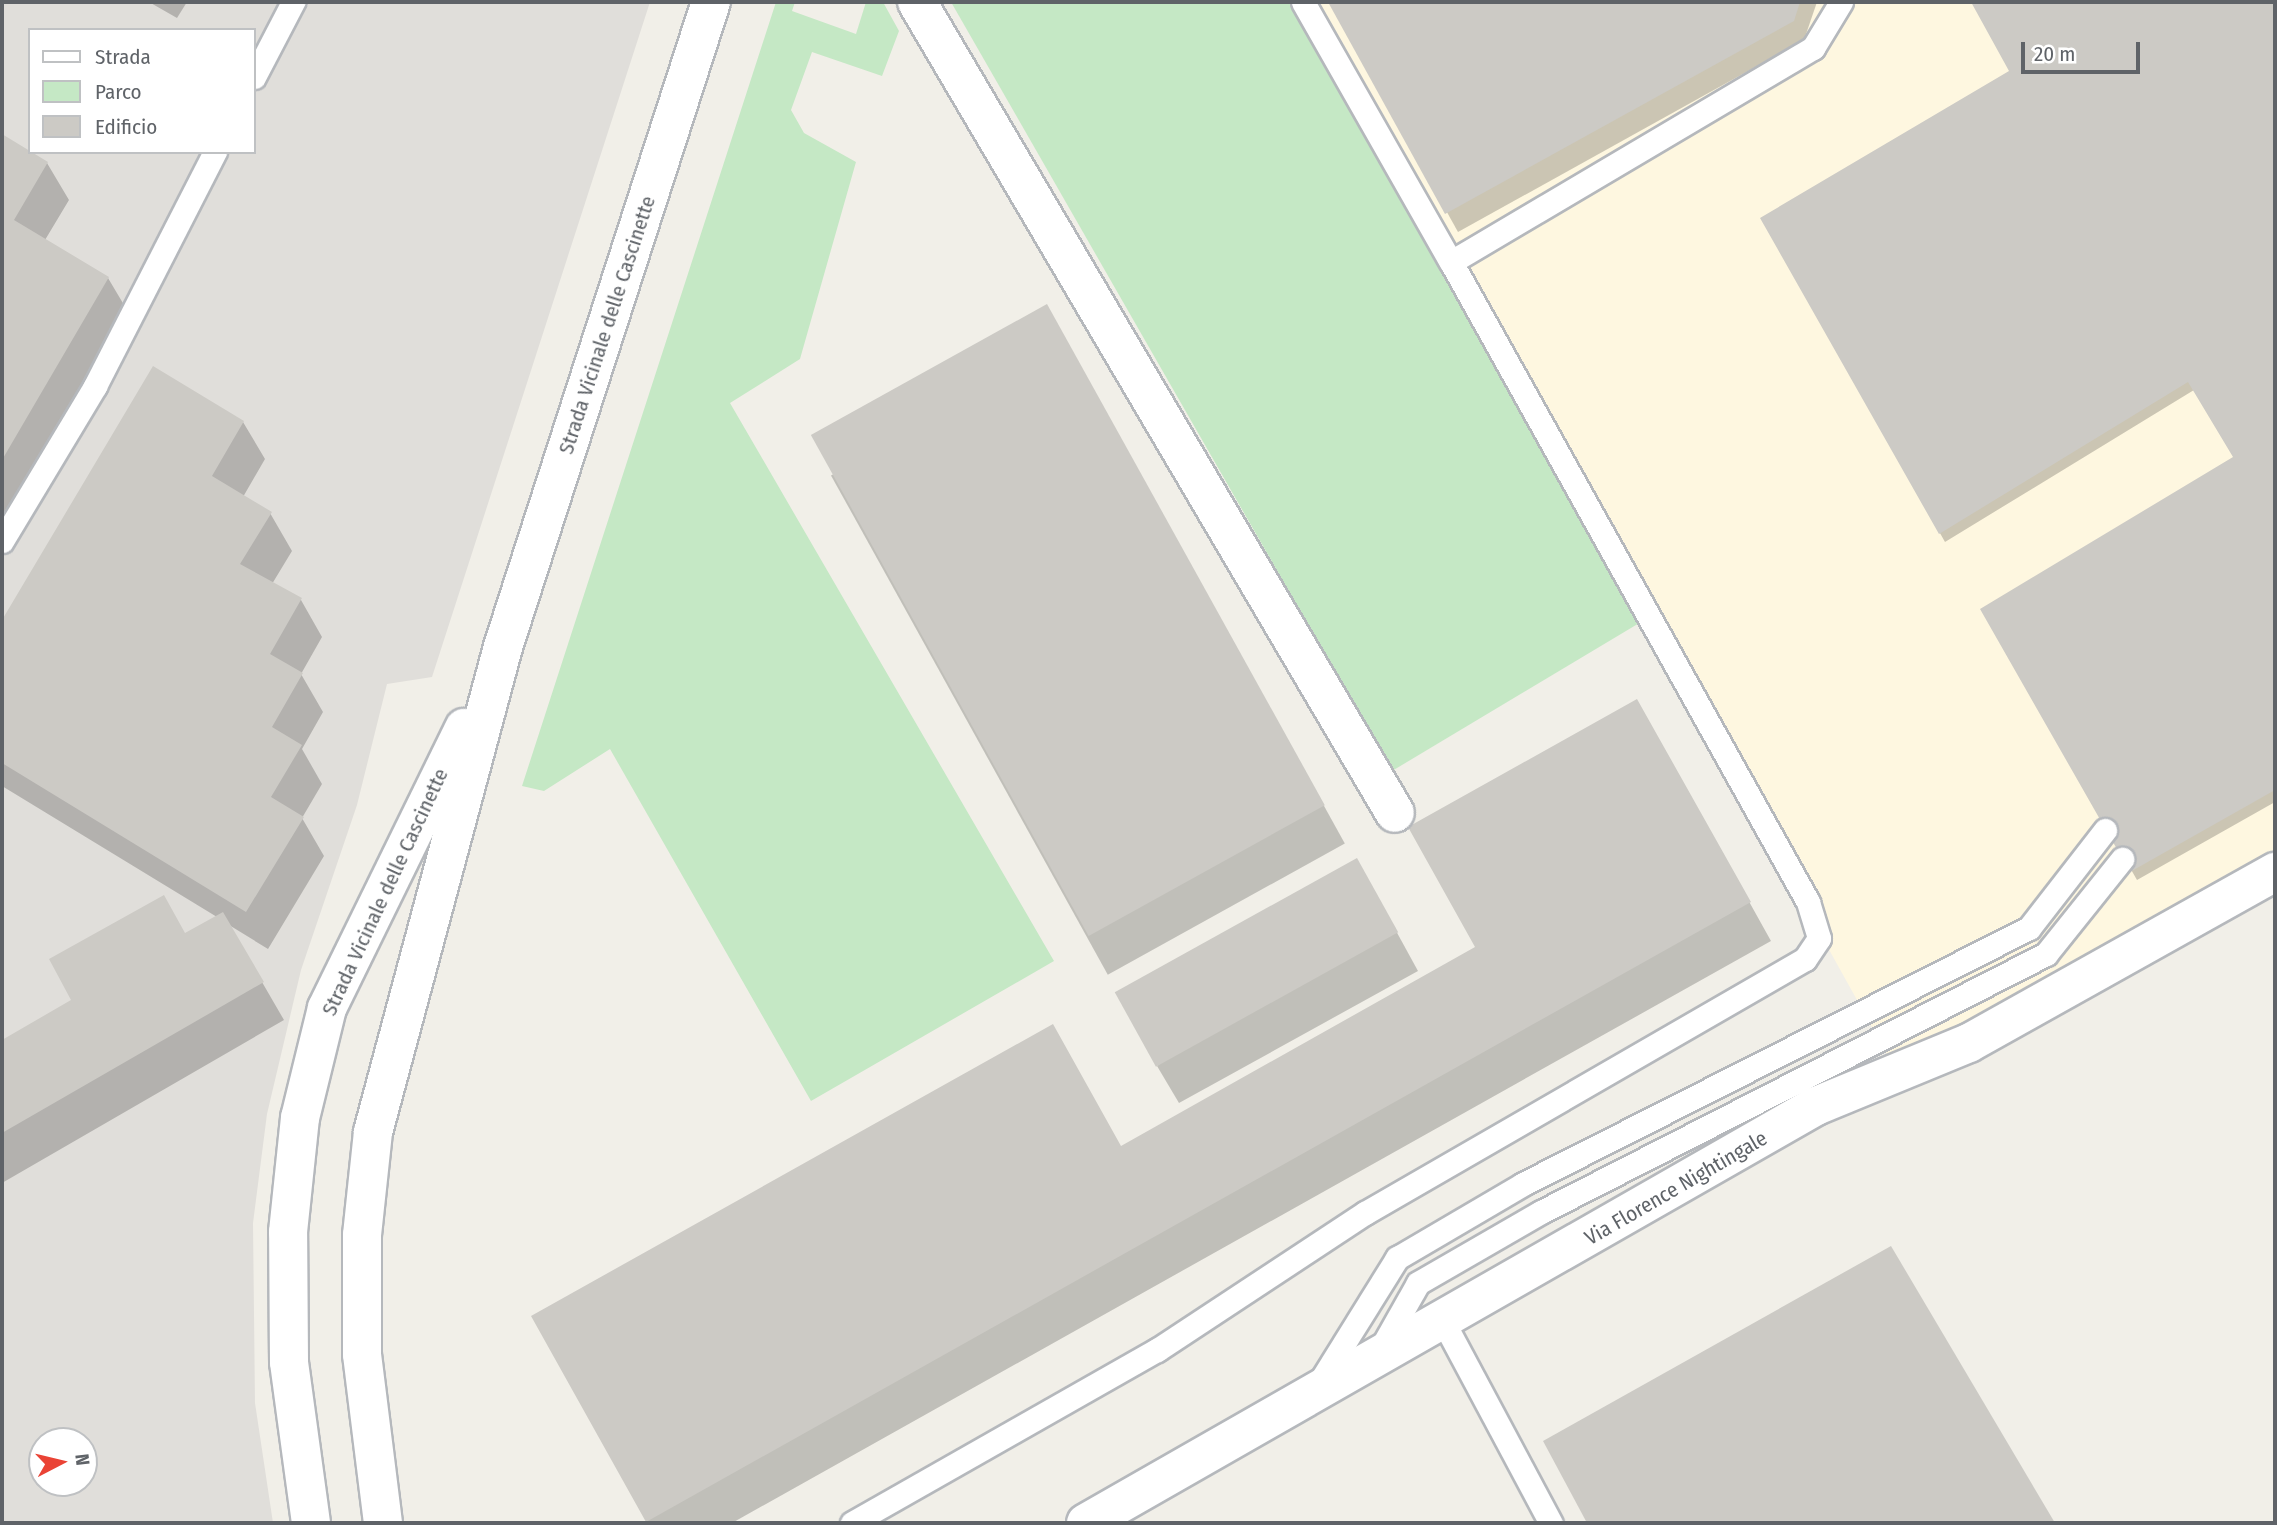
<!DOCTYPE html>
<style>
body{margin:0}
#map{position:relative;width:2277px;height:1525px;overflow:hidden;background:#f1efe8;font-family:"Fira Sans Condensed",sans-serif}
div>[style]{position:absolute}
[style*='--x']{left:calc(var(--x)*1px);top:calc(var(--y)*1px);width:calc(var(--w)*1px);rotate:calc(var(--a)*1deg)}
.commercial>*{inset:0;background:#fef7e0}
.industrial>*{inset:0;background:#e0deda}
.green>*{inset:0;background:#c5e8c5}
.shadow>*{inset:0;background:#0003;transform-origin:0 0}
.building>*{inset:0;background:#cccac5;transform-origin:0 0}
.roads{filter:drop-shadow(2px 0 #b5b8bc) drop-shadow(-2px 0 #b5b8bc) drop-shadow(0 2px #b5b8bc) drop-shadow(0 -2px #b5b8bc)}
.lane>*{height:23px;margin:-11.5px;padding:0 11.5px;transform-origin:11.5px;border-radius:11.5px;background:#fff}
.street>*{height:38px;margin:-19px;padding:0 19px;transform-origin:19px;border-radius:19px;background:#fff}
span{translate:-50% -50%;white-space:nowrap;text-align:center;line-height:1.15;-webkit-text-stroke:7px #fff;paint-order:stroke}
.street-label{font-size:21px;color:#5f6368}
.frame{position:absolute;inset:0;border:4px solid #5f6368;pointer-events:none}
.legend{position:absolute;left:28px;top:28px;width:228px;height:126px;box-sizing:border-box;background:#fff;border:2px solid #bfc1c3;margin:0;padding:9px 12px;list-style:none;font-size:21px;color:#5f6368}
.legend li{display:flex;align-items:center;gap:14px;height:35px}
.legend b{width:35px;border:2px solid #bfc1c3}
.north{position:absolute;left:28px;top:1427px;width:70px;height:70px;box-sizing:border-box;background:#fff;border:2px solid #bfc1c3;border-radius:50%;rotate:83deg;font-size:19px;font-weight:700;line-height:28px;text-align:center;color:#5f6368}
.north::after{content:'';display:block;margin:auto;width:24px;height:32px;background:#ea4335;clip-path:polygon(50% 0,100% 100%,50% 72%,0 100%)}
.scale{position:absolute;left:2021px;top:42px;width:119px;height:32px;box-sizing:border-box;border:4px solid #5f6368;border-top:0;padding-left:9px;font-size:21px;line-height:24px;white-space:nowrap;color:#5f6368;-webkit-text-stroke:5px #fff;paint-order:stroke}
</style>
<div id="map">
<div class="commercial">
<i style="clip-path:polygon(1303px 2px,2275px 2px,2275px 872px,1897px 1072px)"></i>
</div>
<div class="industrial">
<i style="clip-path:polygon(evenodd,2px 2px,650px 2px,432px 677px,387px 684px,357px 805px,301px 970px,267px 1114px,253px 1223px,255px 1403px,273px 1523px,2px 1523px,2px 2px,30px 30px,254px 30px,254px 152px,30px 152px,30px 30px,2px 2px,42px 1441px,84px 1441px,84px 1483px,42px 1483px,42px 1441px)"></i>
</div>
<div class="green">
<i style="clip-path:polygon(776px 2px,795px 2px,792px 11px,856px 34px,866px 2px,883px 2px,899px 31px,882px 76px,812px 52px,791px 110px,804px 133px,856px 162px,800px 359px,730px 403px,1054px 961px,811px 1101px,610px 749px,544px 791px,522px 786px)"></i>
<i style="clip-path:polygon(951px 2px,1292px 2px,1641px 622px,1392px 771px)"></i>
</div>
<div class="shadow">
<i style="clip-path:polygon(149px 2px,187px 2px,177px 18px)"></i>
<i style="clip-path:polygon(1330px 2px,1817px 2px,1804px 40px,1458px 232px)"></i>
<i style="clip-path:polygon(1973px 2px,2275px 2px,2275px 802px,2137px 880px,1983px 610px,2235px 458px,2194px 390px,1945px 542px,1762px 219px,2011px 72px)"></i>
<i style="clip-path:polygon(2px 136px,47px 163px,69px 200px,45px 240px,108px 278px,130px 315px,2px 534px)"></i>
<i style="left:1068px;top:344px;width:571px;height:271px;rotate:61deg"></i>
<i style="clip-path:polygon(154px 368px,243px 422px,265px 459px,243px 497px,270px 513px,292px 551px,272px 584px,301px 600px,322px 637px,301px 674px,323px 712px,302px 749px,322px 784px,302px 818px,324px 856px,268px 949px,229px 925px,284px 1020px,2px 1183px,2px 1042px,217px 917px,2px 786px,2px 624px)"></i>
<i style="clip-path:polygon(1658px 738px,1771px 941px,732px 1523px,649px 1523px,533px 1317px,1121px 1148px,1478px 948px)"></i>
<i style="clip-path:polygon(1378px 898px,1418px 971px,1179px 1103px,1157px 1066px)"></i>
<i style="clip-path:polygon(1890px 1248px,2053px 1523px,1589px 1523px,1546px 1442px)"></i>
</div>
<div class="building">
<i style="clip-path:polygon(1328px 2px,1800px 2px,1794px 21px,1445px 214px)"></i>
<i style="clip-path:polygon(1971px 2px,2275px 2px,2275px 790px,2130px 872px,1980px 609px,2233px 457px,2188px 382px,1939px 534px,1760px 218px,2009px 71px)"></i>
<i style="clip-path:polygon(2px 134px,48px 162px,14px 220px,109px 277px,2px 460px)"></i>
<i style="left:1047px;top:304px;width:573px;height:270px;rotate:61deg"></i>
<i style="clip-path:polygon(153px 366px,244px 421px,212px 476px,272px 512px,240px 564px,302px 598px,270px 654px,303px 673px,272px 727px,302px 745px,271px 797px,304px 817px,246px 912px,2px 763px,2px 620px)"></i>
<i style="clip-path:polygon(1637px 699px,1751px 902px,646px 1522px,531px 1316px,1053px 1024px,1121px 1146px,1475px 947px,1408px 827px)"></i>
<i style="left:1357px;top:858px;width:85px;height:277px;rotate:61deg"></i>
<i style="clip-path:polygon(164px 895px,185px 933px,223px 912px,264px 982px,2px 1133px,2px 1040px,71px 1000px,49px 959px)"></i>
<i style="clip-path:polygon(1891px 1246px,2055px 1523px,1587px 1523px,1543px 1441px)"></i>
</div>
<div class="roads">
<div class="lane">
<i style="--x:1303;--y:2;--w:299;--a:60.4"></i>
<i style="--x:1451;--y:262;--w:421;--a:-30.6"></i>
<i style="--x:1813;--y:48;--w:54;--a:-58.7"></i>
<i style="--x:254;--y:77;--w:85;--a:-62.5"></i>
<i style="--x:2;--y:541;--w:181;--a:-59"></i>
<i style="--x:95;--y:386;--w:263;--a:-62.9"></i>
<i style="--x:1444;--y:1323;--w:227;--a:61.9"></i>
<i style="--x:1379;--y:1352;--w:79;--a:-60.5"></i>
<i style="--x:1418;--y:1283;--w:142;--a:-30"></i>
<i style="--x:1541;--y:1212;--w:567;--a:-27.06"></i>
<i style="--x:2046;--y:954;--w:122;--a:-51.3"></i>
<i style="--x:1318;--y:1385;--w:150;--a:-58.1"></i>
<i style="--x:1397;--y:1258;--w:146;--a:-30.4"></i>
<i style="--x:1523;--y:1184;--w:567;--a:-26.84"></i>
<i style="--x:2029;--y:928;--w:124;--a:-52.2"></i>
<i style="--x:852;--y:1523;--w:351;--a:-29.6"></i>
<i style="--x:1157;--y:1350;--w:249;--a:-33.4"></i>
<i style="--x:1365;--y:1213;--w:508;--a:-30"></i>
<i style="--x:1805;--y:959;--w:25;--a:-56"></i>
<i style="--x:1819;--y:938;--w:38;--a:-107"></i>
<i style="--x:1808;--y:902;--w:733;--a:-119.15"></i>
</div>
<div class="street">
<i style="--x:917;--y:2;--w:941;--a:59.49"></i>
<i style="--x:311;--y:1523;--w:162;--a:-97.8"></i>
<i style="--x:289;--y:1362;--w:130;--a:-90.4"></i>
<i style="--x:288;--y:1232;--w:115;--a:-84"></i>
<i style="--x:300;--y:1118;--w:113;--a:-76.2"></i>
<i style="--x:327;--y:1008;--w:312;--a:-63.9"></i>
<i style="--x:383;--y:1523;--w:170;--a:-97.1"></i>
<i style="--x:362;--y:1354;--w:119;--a:-90"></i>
<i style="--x:362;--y:1235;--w:104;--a:-83.9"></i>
<i style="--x:373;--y:1132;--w:502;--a:-75"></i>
<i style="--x:503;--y:647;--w:678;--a:-72.13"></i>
<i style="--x:1086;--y:1523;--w:841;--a:-29.74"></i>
<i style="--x:1816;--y:1106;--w:165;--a:-22.4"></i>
<i style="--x:1969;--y:1043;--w:351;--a:-29.2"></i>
</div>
</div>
<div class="street-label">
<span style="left:607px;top:325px;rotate:-72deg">Strada Vicinale delle Cascinette</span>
<span style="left:385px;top:892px;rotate:-65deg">Strada Vicinale delle Cascinette</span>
<span style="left:1676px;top:1188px;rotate:-30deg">Via Florence Nightingale</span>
</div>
<div class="frame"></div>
<ul class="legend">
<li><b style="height:9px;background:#fff"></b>Strada</li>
<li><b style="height:19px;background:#c5e8c5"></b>Parco</li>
<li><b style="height:19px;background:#cccac5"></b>Edificio</li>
</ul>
<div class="north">N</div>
<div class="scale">20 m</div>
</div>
